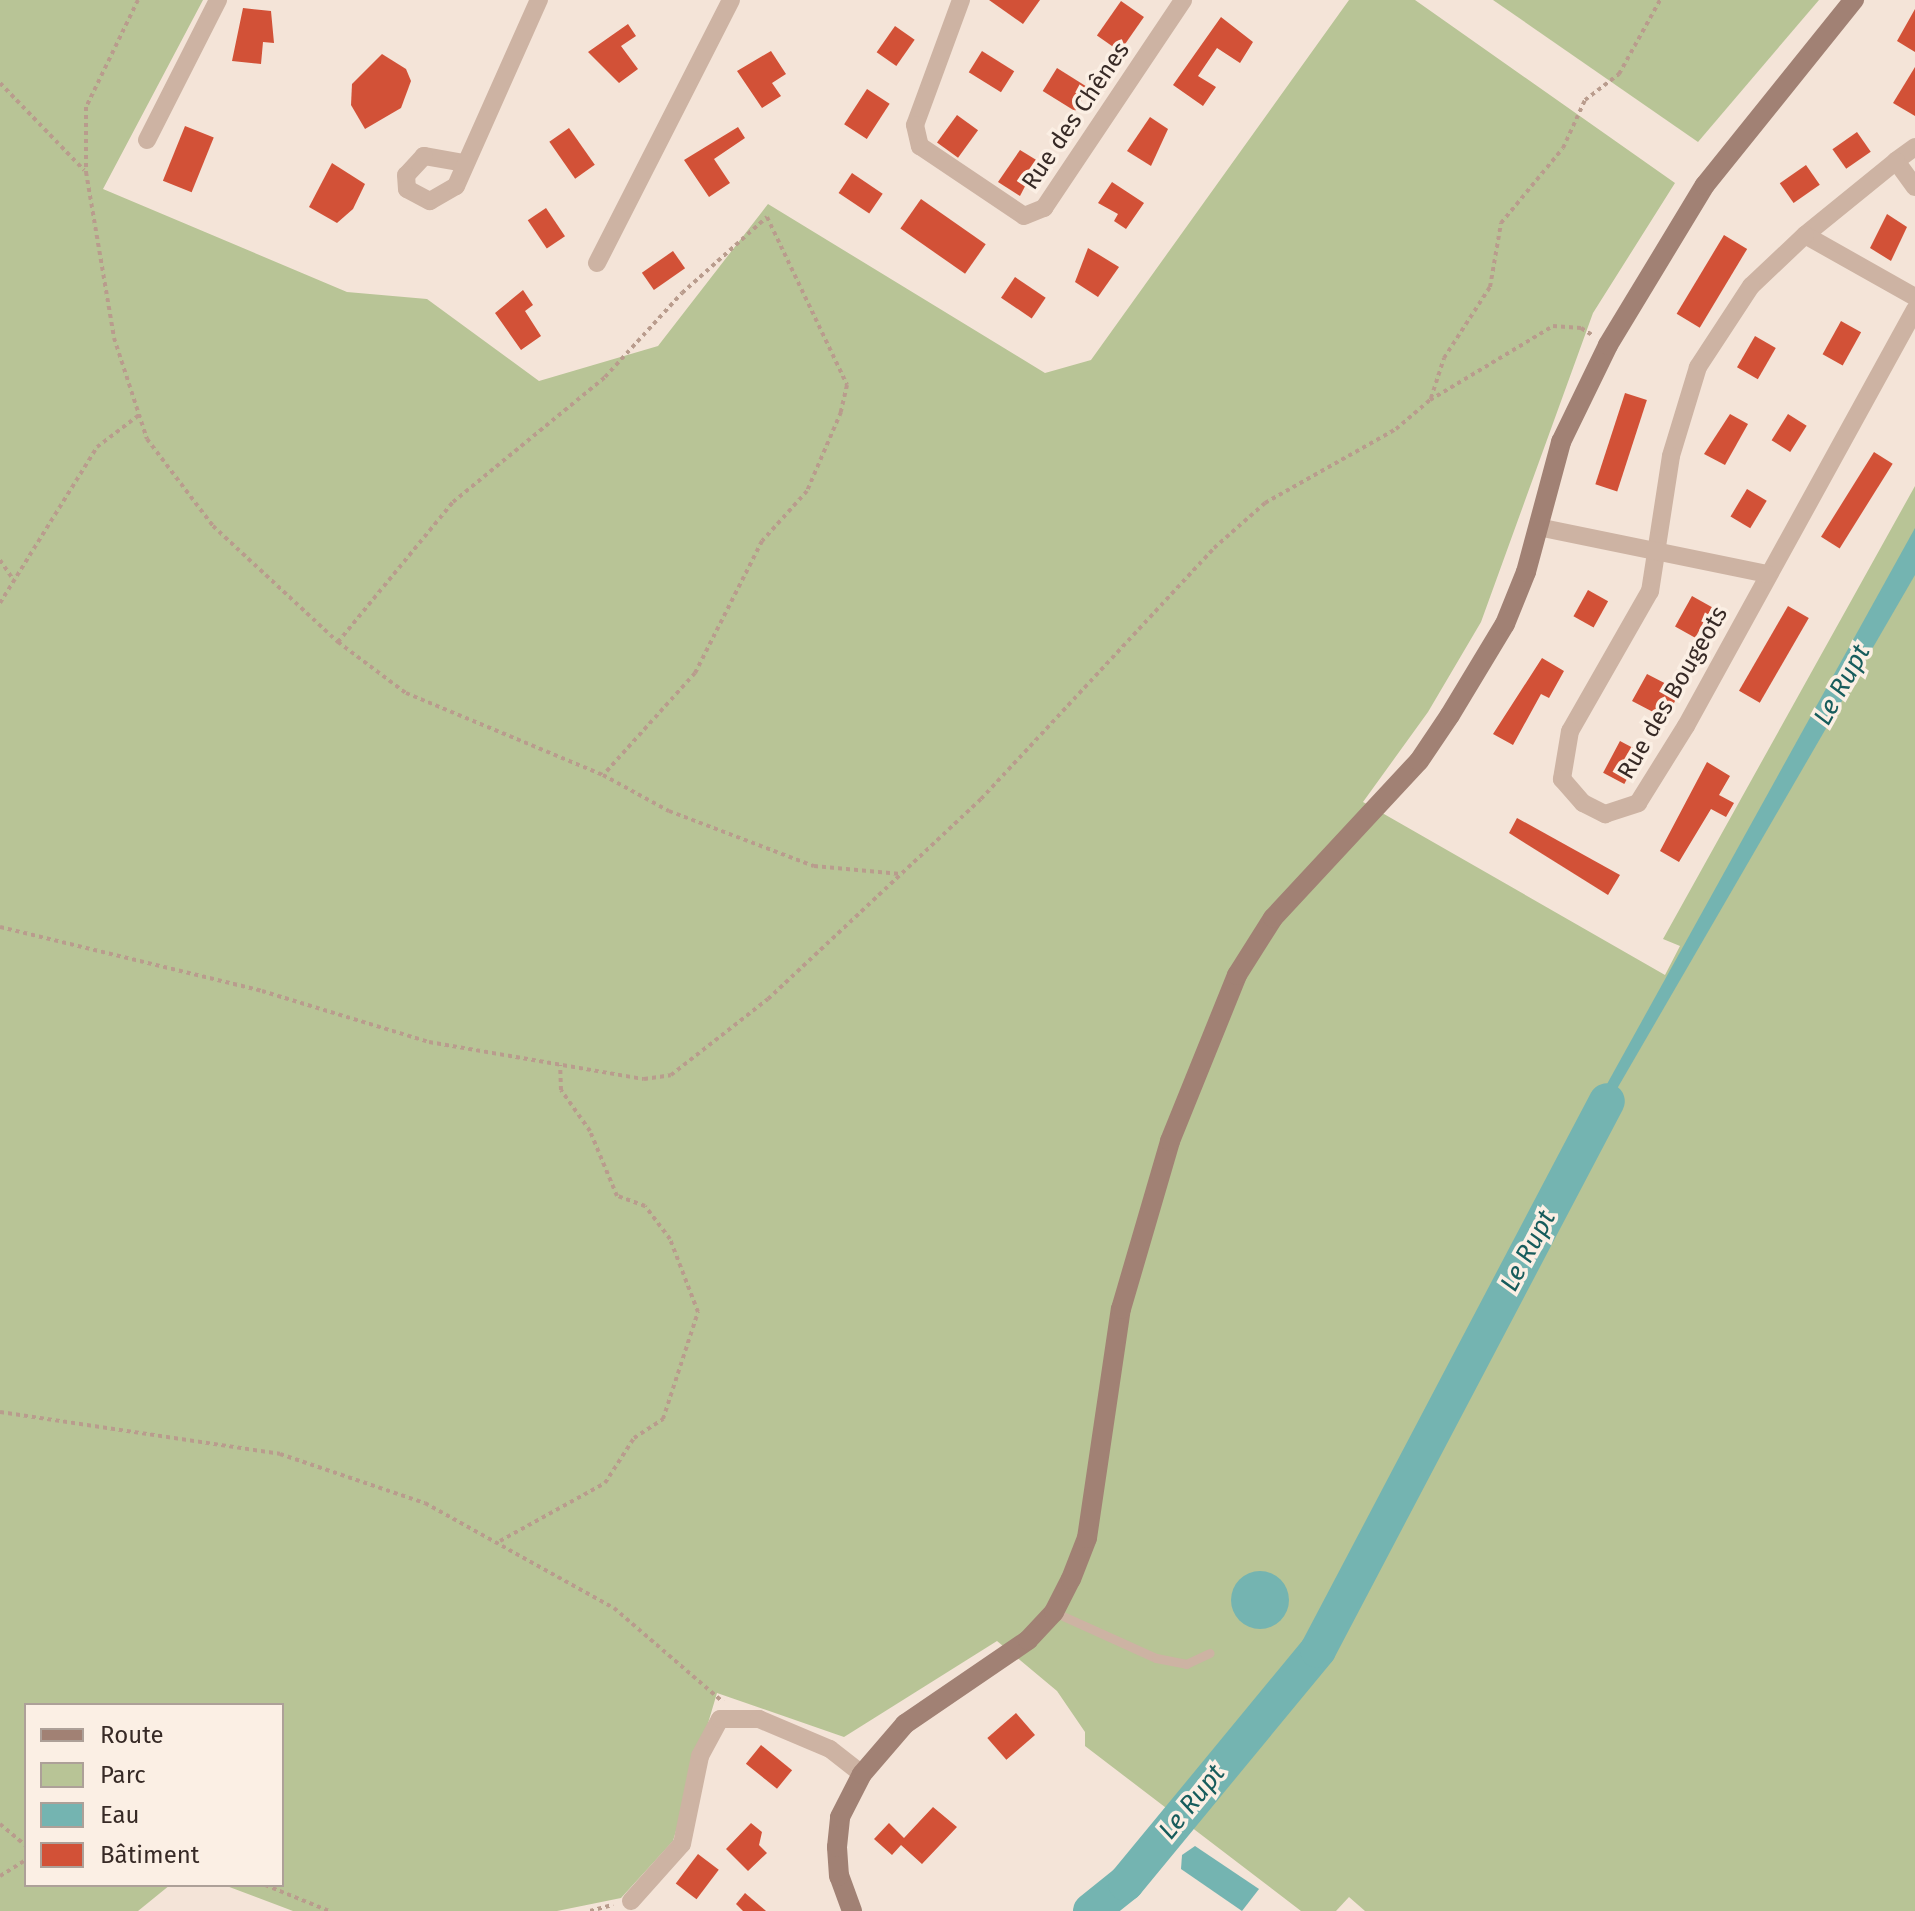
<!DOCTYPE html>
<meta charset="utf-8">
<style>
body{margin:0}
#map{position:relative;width:1915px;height:1911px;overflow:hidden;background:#f4e4d8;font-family:"Fira Sans",sans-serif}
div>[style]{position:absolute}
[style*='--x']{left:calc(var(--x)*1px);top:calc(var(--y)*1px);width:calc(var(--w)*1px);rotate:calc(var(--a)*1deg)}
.green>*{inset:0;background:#b8c496}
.water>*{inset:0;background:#74b4b1}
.round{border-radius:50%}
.river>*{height:36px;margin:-18px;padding:0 18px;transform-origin:18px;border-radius:18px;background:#74b4b1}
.building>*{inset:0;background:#d25137;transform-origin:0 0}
.path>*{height:4px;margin-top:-2px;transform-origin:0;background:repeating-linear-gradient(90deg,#b99c8d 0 4px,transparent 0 8px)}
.lane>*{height:9px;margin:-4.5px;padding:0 4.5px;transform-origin:4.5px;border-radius:4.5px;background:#cdb3a3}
.street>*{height:18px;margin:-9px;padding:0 9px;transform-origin:9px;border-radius:9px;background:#cdb3a3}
.secondary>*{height:20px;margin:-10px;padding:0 10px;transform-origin:10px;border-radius:10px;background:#a18174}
span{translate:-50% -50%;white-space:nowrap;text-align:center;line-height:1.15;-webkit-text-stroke:7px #fbefe4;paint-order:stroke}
.street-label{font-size:24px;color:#372a26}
.water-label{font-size:26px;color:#175c5c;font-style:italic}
.legend{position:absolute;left:24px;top:1703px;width:260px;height:184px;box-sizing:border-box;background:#fbefe4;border:2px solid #ada098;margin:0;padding:10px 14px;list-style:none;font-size:24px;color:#372a26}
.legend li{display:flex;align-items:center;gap:16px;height:40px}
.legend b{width:40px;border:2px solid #ada098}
</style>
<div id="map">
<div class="green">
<i style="clip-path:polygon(0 0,203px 0,103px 189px,347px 292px,427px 299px,539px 381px,658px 346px,768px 204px,1045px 373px,1091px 360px,1349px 0,1415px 0,1675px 183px,1593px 313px,1481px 622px,1428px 712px,1363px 802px,1665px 975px,1680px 946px,1663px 939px,1915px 486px,1915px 1911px,1365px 1911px,1349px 1897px,1336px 1911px,1301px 1911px,1085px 1746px,1085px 1732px,1057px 1691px,997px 1641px,844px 1737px,717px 1693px,673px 1841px,621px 1898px,557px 1911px,293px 1911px,224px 1885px,282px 1885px,282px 1705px,26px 1705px,26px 1885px,170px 1885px,138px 1911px,0 1911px)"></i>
<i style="clip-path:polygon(1493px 0,1819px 0,1698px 142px)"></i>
</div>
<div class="water">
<i style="clip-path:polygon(1915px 528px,1915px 575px,1585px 1144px,1607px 1084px)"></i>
<i class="round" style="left:1231px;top:1571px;width:58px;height:58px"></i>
<i style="clip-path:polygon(1195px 1846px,1259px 1889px,1242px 1911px,1181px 1869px,1182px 1855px)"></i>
</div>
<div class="river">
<i style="--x:1091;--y:1911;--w:45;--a:-38.7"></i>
<i style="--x:1126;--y:1883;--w:302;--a:-50.5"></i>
<i style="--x:1318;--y:1650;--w:620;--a:-62.24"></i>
</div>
<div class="building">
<i style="clip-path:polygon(989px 0,1040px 0,1023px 24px)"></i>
<i style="left:1121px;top:1px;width:28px;height:42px;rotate:35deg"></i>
<i style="clip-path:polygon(243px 8px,271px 11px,274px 43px,263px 42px,261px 64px,232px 61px)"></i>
<i style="clip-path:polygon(1915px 9px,1915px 52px,1897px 41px)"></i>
<i style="clip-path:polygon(1221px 17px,1253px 42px,1240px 63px,1217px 48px,1198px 76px,1216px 87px,1203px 106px,1173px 85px)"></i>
<i style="clip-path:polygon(628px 24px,636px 36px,621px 46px,638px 69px,619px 83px,588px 52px)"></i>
<i style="left:895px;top:26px;width:24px;height:32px;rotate:35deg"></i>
<i style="clip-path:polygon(771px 51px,786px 74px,772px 83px,781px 96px,762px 108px,737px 71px)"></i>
<i style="left:982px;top:51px;width:38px;height:25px;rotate:32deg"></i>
<i style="clip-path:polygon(382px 54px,406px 69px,411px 81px,401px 108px,365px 129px,351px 105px,352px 84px)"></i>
<i style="clip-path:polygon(1915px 67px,1915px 116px,1893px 103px)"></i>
<i style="left:1057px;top:68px;width:38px;height:27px;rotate:32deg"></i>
<i style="left:867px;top:89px;width:27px;height:42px;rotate:33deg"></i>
<i style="left:957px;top:115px;width:26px;height:34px;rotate:36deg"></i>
<i style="clip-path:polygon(1150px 117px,1168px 129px,1151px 166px,1127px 151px)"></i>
<i style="left:185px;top:126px;width:31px;height:59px;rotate:22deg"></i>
<i style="clip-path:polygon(738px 127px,745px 138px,714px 159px,730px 183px,709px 197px,684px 160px)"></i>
<i style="left:569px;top:128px;width:45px;height:24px;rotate:55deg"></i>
<i style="left:1857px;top:132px;width:24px;height:30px;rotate:55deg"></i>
<i style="clip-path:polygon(1020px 150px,1038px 161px,1020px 196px,998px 182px)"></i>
<i style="clip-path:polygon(332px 163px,365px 184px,353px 209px,337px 223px,309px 207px)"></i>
<i style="left:1806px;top:165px;width:24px;height:32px;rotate:55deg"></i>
<i style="left:852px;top:173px;width:37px;height:24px;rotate:34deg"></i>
<i style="clip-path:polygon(1112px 182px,1144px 203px,1126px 229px,1114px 221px,1118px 214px,1098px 203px)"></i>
<i style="left:921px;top:199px;width:79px;height:36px;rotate:35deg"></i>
<i style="left:546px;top:208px;width:34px;height:22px;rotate:56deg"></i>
<i style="clip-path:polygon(1887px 214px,1907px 227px,1891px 261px,1870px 248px)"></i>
<i style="left:1724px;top:235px;width:27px;height:92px;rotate:31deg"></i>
<i style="clip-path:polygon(1088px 248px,1119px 267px,1098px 297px,1075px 282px)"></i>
<i style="left:673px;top:251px;width:21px;height:38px;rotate:55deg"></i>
<i style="left:1015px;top:277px;width:37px;height:25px;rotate:34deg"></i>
<i style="clip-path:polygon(523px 290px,533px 305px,525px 311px,541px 336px,521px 350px,495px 313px)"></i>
<i style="left:1841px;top:321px;width:23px;height:38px;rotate:29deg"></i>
<i style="left:1755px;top:336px;width:24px;height:36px;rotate:30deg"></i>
<i style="left:1625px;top:393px;width:23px;height:96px;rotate:18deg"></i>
<i style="clip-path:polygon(1730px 414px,1748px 424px,1725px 465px,1704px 454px)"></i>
<i style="left:1788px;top:414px;width:22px;height:31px;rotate:32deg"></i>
<i style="left:1874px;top:452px;width:22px;height:100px;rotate:32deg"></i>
<i style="left:1747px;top:489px;width:23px;height:32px;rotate:31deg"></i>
<i style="left:1588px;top:590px;width:23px;height:30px;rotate:29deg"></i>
<i style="left:1692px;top:596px;width:23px;height:35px;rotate:29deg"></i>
<i style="left:1788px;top:606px;width:24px;height:98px;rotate:30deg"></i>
<i style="clip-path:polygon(1542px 658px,1564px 671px,1549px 698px,1541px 694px,1513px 745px,1493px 734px)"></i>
<i style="clip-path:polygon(1647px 674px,1680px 691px,1671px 709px,1661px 703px,1655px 713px,1632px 701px)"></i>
<i style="left:1620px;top:741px;width:24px;height:36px;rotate:28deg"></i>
<i style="clip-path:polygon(1707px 762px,1730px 776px,1719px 795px,1734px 803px,1726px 817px,1711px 809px,1679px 862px,1660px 851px)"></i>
<i style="clip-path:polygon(1517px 818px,1620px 875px,1608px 895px,1509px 833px)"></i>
<i style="left:1016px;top:1713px;width:29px;height:38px;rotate:49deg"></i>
<i style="left:761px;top:1745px;width:40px;height:24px;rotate:39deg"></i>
<i style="clip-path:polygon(933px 1807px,957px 1827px,922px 1864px,901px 1845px,892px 1855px,874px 1839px,889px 1823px,904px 1838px)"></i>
<i style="clip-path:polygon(751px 1823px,762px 1832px,759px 1845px,767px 1853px,748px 1871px,726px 1849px)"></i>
<i style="left:698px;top:1854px;width:26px;height:37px;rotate:37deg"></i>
<i style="clip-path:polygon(745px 1893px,766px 1911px,743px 1911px,736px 1904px)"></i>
</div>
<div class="path">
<i style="--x:138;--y:0;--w:119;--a:115.9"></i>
<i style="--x:86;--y:107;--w:65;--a:90"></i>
<i style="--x:86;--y:172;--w:168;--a:80.4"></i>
<i style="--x:114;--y:338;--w:106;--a:71.9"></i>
<i style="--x:147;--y:439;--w:109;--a:52.8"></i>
<i style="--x:213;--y:526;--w:171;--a:42.9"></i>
<i style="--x:338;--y:642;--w:85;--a:36.9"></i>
<i style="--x:406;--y:693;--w:213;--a:22.6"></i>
<i style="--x:603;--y:775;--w:75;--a:28.6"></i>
<i style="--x:669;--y:811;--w:155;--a:20.8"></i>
<i style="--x:814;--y:866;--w:87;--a:5.3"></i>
<i style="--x:0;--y:83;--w:121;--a:46"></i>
<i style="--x:1431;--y:398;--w:42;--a:-72"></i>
<i style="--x:1444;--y:358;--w:85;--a:-57.1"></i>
<i style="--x:1490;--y:287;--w:65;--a:-80.2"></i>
<i style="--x:1501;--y:223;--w:97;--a:-50.4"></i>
<i style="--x:1563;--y:148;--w:53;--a:-65.4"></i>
<i style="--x:1585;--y:100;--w:43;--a:-37.4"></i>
<i style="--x:1619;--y:74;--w:85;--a:-61"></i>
<i style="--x:0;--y:560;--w:25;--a:56"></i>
<i style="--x:0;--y:603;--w:184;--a:-58.1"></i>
<i style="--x:97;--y:447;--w:53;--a:-37.3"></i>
<i style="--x:338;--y:642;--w:181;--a:-50.6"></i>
<i style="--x:453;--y:502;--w:197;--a:-39.4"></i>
<i style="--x:605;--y:377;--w:114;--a:-47.5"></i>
<i style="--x:682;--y:293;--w:114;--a:-41.8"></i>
<i style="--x:767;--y:217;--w:186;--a:64.5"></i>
<i style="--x:847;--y:385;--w:28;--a:103"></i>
<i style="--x:841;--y:412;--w:86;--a:113.3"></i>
<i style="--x:807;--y:491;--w:67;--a:132"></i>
<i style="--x:762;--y:541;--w:148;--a:116.9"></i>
<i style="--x:695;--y:673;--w:137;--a:132"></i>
<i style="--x:0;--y:927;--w:270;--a:13.7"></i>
<i style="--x:262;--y:991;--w:175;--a:17"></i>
<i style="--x:429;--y:1042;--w:218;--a:9.8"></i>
<i style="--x:644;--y:1079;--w:27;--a:-8"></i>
<i style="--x:671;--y:1075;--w:123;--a:-38.1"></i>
<i style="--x:768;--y:999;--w:292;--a:-43.2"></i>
<i style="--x:981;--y:799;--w:342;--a:-47.1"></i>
<i style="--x:1214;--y:548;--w:68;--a:-41.4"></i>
<i style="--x:1265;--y:503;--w:150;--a:-29.5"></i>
<i style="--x:1396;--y:429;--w:45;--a:-40.5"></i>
<i style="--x:1430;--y:400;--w:144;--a:-31"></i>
<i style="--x:1553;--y:326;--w:28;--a:4"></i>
<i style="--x:1581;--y:328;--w:15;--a:32"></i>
<i style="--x:0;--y:1412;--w:283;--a:8.5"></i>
<i style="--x:280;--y:1454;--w:153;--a:18.7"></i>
<i style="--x:425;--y:1503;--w:216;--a:29.1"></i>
<i style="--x:614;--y:1608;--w:144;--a:40.8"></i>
<i style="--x:500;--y:1541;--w:120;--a:-28.9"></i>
<i style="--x:605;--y:1483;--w:54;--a:-57.2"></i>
<i style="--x:634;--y:1438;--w:35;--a:-33"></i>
<i style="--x:663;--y:1419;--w:113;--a:-71.9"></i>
<i style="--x:698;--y:1312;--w:78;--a:-111"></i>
<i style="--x:670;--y:1239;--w:41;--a:-127.1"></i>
<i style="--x:645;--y:1206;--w:30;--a:-160"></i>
<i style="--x:617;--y:1196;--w:70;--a:-112.6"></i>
<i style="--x:590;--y:1131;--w:50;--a:-125.3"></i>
<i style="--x:561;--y:1090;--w:25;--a:-92"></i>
<i style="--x:0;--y:1824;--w:34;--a:40"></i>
<i style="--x:0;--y:1876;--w:31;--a:-32"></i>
<i style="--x:265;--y:1885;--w:69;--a:22.1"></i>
<i style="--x:590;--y:1911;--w:24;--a:-15"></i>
</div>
<div class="lane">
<i style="--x:1054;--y:1612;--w:112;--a:24.3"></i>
<i style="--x:1156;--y:1658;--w:31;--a:11"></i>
<i style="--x:1186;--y:1664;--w:26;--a:-25"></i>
</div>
<div class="street">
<i style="--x:961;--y:0;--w:133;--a:110.2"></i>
<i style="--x:915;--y:125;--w:22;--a:77"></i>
<i style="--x:920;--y:146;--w:125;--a:33.9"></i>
<i style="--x:1024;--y:216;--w:22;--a:-22"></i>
<i style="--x:1044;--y:208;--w:250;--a:-56.2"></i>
<i style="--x:147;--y:140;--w:157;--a:-63.1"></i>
<i style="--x:1915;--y:147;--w:24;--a:144"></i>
<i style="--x:1896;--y:161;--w:32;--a:54"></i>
<i style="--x:464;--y:163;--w:41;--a:-170.1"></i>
<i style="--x:424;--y:156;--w:26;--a:133"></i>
<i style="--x:406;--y:175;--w:14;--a:86"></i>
<i style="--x:407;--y:189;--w:26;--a:28"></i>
<i style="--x:430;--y:201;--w:30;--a:-30"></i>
<i style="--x:456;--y:186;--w:204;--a:-66"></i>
<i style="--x:1805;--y:235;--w:117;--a:-39.1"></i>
<i style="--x:597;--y:263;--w:295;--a:-63"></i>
<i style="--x:1915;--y:297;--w:126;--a:-150.6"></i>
<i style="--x:1805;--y:235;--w:74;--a:136.6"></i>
<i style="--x:1751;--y:286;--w:97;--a:123.2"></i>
<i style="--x:1698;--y:367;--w:93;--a:106.9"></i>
<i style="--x:1671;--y:456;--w:137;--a:98.8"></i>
<i style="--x:1650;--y:591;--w:161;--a:119.7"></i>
<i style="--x:1570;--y:731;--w:49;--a:99.5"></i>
<i style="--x:1562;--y:779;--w:32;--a:49"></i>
<i style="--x:1583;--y:803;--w:25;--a:27"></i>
<i style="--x:1605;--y:814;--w:35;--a:-18"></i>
<i style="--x:1638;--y:803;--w:91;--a:-58.1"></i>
<i style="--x:1686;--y:726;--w:475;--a:-61.2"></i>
<i style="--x:1538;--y:527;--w:234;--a:11.6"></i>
<i style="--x:631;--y:1901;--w:76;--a:-48.2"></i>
<i style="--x:682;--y:1844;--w:90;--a:-78.4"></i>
<i style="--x:700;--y:1756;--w:42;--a:-61.6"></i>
<i style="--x:720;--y:1719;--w:39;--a:0"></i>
<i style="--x:759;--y:1719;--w:77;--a:22.9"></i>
<i style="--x:830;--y:1749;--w:41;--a:38"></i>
</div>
<div class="secondary">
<i style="--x:852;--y:1911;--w:37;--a:-110"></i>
<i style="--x:839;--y:1876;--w:29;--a:-94"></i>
<i style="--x:837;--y:1847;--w:30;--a:-84"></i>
<i style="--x:840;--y:1817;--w:48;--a:-62.9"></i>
<i style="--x:862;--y:1774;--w:66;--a:-49.3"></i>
<i style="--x:905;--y:1724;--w:149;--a:-34.3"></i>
<i style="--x:1028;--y:1640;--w:38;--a:-47"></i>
<i style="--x:1054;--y:1612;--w:37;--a:-63"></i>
<i style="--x:1071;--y:1579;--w:44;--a:-68.7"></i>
<i style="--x:1087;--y:1538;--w:232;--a:-81.6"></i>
<i style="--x:1121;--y:1309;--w:175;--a:-73.7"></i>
<i style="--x:1170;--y:1141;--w:179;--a:-68"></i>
<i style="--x:1237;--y:975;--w:67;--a:-57.7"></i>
<i style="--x:1273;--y:918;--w:214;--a:-47.1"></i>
<i style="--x:1419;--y:761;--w:55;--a:-56"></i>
<i style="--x:1450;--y:715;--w:106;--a:-58.9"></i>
<i style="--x:1505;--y:624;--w:56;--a:-68"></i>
<i style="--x:1526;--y:572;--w:135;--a:-74.9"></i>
<i style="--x:1561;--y:442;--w:108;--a:-64.1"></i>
<i style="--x:1608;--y:345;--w:187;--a:-58.8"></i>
<i style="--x:1705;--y:185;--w:238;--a:-51.2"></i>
</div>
<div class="street-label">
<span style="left:1076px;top:116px;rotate:-56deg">Rue des Chênes</span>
<span style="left:1673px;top:693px;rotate:-60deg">Rue des Bougeots</span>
</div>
<div class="water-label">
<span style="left:1842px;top:685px;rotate:-61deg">Le Rupt</span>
<span style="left:1528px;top:1251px;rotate:-62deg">Le Rupt</span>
<span style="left:1192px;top:1802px;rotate:-51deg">Le Rupt</span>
</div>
<ul class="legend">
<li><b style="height:10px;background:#a18174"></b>Route</li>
<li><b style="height:22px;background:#b8c496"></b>Parc</li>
<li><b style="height:22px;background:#74b4b1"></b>Eau</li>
<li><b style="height:22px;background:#d25137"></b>Bâtiment</li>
</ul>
</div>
